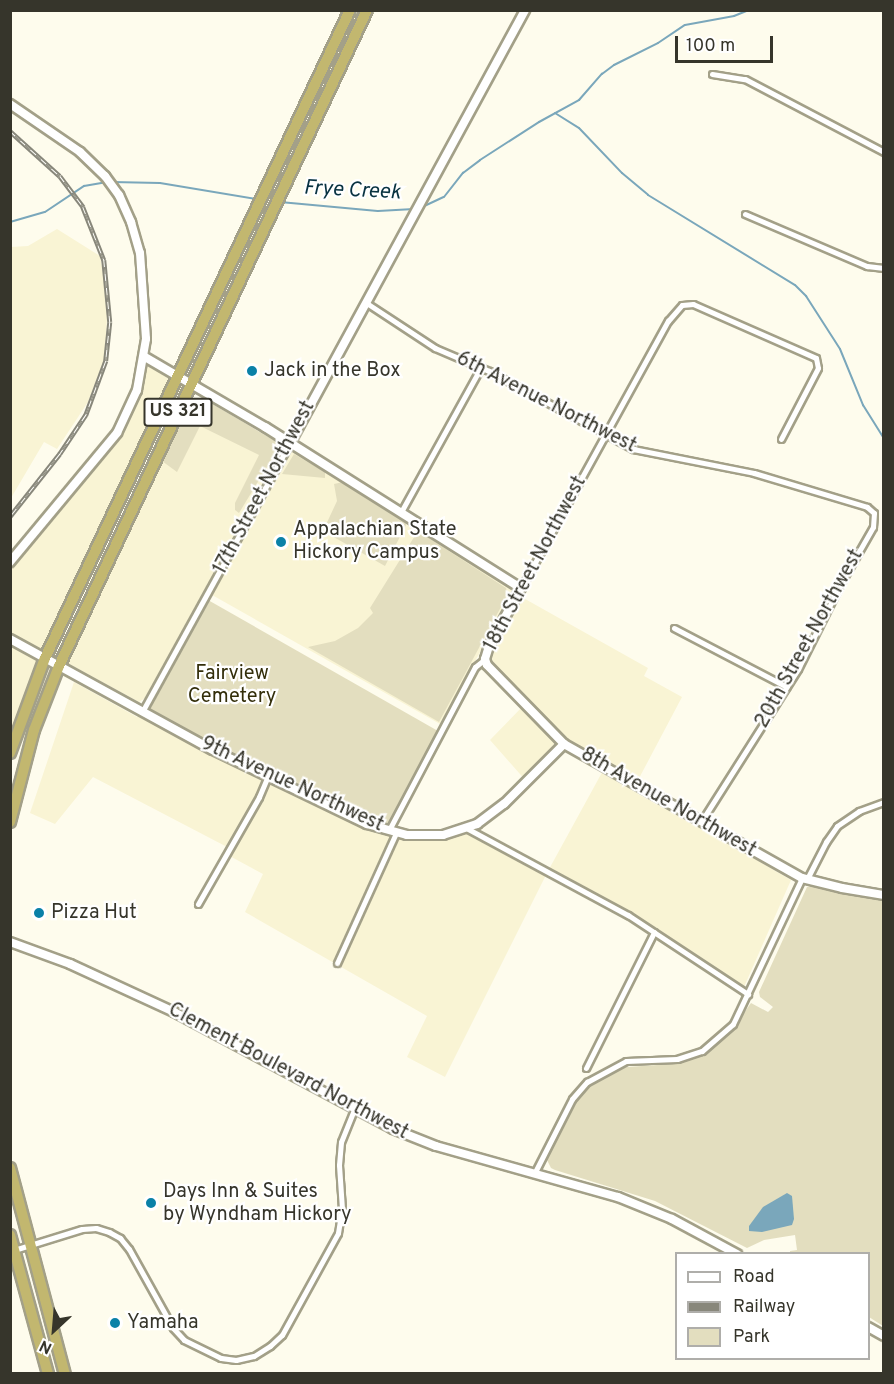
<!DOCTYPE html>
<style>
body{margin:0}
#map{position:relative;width:894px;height:1384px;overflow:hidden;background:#fefced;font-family:Overpass,sans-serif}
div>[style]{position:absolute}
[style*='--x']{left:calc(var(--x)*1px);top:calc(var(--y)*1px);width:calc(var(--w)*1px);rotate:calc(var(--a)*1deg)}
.built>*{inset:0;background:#f9f4d4}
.green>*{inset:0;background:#e3debf}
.water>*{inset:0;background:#7aa7bb}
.stream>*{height:2px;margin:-1px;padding:0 1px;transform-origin:1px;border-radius:1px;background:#7aa7bb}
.roads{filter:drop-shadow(2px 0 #a3a088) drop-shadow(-2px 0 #a3a088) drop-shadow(0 2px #a3a088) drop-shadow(0 -2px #a3a088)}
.street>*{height:5px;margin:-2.5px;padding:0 2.5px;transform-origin:2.5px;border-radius:2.5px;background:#fff}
.secondary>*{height:8px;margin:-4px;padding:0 4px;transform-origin:4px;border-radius:4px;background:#fff}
.highway>*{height:10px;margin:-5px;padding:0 5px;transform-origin:5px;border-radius:5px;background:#c2b76f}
.rail>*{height:4.5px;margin-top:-2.25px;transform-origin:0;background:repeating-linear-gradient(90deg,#fff 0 7px,#88877b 0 14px);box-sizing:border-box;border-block:2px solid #88877b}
.dots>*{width:16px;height:16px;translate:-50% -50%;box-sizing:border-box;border:3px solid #fff;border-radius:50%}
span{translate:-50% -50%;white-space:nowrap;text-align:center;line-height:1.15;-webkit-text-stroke:4.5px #fff;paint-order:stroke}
.shield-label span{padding:2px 4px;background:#fff;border:2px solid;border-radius:4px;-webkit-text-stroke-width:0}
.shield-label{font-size:18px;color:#36352b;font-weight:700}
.poi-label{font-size:20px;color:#36352b}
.left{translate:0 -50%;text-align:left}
.street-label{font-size:20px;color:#36352b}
.park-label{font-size:20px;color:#332e0a}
.water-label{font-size:21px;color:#083241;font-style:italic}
.frame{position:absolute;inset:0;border:12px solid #36352b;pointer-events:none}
.legend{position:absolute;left:675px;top:1252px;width:195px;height:108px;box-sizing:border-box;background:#fff;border:2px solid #afaeaa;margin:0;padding:8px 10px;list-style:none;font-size:18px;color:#36352b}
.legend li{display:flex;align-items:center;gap:12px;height:30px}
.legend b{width:30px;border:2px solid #afaeaa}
.north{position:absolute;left:24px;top:1300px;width:60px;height:60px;-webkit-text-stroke:4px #fff;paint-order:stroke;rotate:206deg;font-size:16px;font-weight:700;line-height:24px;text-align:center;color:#36352b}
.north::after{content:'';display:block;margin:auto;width:21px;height:27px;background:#36352b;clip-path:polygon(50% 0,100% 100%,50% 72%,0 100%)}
.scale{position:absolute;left:675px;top:36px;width:98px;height:27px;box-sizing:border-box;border:3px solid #36352b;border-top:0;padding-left:8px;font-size:18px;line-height:21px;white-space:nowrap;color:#36352b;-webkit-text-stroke:4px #fff;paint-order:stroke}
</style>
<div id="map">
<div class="built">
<i style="clip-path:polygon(57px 229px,100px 256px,108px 299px,105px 358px,88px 402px,57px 449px,44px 442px,11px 498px,11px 247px,28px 246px)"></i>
<i style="clip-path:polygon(145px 357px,177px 375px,45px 658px,11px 753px,11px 562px,117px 433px)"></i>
<i style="clip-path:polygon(202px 398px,372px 499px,512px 590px,512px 595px,440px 724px,205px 591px,145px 698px,139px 702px,69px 664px,68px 656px,191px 401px)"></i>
<i style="clip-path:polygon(518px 595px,648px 668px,644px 676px,682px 697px,636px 784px,688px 815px,686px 819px,791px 880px,744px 987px,630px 912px,628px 915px,548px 871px,445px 1077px,407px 1057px,427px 1016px,245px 912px,263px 874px,226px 854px,229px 848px,93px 777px,55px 824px,30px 813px,74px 682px,137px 717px,142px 712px,194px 740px,407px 835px,468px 829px,548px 871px,605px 767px,564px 744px,527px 782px,490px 740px,524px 705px,485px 659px)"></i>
</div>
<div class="green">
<i style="clip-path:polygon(202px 398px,275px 441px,279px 448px,273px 465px,267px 467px,239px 513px,235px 510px,235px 503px,259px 455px,200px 426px,177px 472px,162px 461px,191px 401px)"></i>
<i style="clip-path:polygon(294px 454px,325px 472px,325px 478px,282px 474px)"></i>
<i style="clip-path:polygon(343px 482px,407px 523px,385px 566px,323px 531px,337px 501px,334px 484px)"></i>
<i style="clip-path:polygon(421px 533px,506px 588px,508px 594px,439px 722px,308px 647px,335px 641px,358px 628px,373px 613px,370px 608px,416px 534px)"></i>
<i style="clip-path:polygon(208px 600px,438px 731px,387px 827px,282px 781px,147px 710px)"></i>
<i style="clip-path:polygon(812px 886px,883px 899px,883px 1326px,869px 1317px,868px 1254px,790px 1253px,790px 1251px,797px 1250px,795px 1235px,764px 1240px,747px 1248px,655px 1201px,555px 1170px,551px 1168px,547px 1160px,573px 1105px,585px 1090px,604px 1075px,627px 1067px,672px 1064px,698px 1057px,727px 1037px,751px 1003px,768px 1012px,773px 1007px,760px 997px,759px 992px,807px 887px)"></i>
</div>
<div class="water">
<i style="clip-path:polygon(787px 1193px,792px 1196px,794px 1219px,792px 1225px,762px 1232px,749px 1231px,749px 1226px,763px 1207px)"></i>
</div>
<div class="stream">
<i style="--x:555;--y:113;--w:28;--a:32"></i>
<i style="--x:579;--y:128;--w:62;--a:46.3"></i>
<i style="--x:622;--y:173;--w:34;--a:40"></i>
<i style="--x:648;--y:195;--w:172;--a:31.5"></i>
<i style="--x:795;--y:285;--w:16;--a:45"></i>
<i style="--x:806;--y:296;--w:63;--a:57.3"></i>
<i style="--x:840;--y:349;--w:61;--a:67.7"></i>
<i style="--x:863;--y:405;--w:39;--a:58"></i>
<i style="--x:112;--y:182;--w:48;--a:1.2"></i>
<i style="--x:160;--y:183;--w:98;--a:9.4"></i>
<i style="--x:280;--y:202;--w:98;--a:5.2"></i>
<i style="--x:378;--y:211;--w:36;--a:-3"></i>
<i style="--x:420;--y:208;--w:26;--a:-25"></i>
<i style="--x:444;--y:197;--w:31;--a:-52"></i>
<i style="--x:463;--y:173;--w:21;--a:-37"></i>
<i style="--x:480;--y:160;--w:70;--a:-32.8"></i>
<i style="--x:539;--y:122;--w:46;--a:-28.8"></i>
<i style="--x:579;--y:100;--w:35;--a:-49"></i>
<i style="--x:602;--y:74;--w:15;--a:-37"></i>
<i style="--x:614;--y:65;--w:49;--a:-26.6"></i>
<i style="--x:658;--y:43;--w:32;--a:-34"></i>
<i style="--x:685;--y:25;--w:50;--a:-10.4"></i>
<i style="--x:734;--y:16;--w:16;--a:-22"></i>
<i style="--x:10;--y:222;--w:36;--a:-16"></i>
<i style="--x:45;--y:212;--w:47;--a:-33.7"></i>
<i style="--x:84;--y:186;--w:22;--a:-10"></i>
</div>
<div class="roads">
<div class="street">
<i style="--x:712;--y:74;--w:33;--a:9"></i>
<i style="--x:745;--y:79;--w:157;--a:27.7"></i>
<i style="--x:745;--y:214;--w:133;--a:23.1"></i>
<i style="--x:867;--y:266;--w:17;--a:7"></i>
<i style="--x:365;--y:302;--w:84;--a:33.3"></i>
<i style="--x:435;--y:348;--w:59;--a:23.1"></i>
<i style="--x:489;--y:371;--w:164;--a:28.4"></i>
<i style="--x:633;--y:449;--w:123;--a:11.2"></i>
<i style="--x:754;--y:473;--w:118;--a:16.7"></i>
<i style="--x:867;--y:507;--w:9;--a:41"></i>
<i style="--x:874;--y:513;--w:14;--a:94"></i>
<i style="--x:873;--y:527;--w:64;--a:119.7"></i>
<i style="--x:841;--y:583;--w:96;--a:116.6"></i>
<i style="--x:798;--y:669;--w:181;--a:122.4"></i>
<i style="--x:401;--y:512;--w:166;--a:-61.1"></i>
<i style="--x:521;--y:588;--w:305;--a:-61.2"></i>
<i style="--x:668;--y:321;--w:21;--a:-49"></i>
<i style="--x:682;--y:305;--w:11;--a:-5"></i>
<i style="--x:693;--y:304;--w:134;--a:23.7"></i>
<i style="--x:816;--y:358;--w:10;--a:79"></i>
<i style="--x:818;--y:368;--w:80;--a:117.5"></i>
<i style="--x:674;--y:628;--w:127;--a:27.6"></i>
<i style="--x:142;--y:712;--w:307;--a:-61.2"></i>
<i style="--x:468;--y:829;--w:182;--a:28.3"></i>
<i style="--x:628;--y:915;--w:144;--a:33.4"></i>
<i style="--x:389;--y:830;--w:184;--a:-62.2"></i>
<i style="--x:475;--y:667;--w:13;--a:-39"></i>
<i style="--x:807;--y:879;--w:42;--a:-62.8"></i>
<i style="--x:826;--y:842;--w:19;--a:-55"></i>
<i style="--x:837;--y:826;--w:27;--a:-34"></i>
<i style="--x:859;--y:811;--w:27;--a:-20"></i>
<i style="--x:198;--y:904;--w:123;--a:-60.3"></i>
<i style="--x:259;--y:797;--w:23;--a:-67"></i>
<i style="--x:337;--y:963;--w:143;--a:-65.6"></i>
<i style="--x:586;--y:1068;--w:152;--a:-63.4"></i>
<i style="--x:534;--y:1174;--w:84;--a:-63.1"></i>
<i style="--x:572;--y:1099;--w:23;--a:-49"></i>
<i style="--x:587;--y:1082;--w:44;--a:-28.3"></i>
<i style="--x:626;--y:1061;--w:51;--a:-2.2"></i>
<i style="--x:677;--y:1059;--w:26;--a:-18"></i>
<i style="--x:702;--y:1051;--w:41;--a:-41.1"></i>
<i style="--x:733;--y:1024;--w:161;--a:-64.7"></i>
<i style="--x:14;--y:1250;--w:71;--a:-17.2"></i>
<i style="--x:82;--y:1229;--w:14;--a:-4"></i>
<i style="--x:96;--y:1228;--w:14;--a:17"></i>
<i style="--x:109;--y:1232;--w:13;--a:29"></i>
<i style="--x:120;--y:1238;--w:14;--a:51"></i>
<i style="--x:129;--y:1249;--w:90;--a:60.9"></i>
<i style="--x:173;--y:1328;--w:16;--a:47"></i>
<i style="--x:184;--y:1340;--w:41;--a:25.9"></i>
<i style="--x:221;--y:1358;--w:15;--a:8"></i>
<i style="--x:236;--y:1360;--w:18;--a:-13"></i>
<i style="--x:254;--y:1356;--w:19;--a:-32"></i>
<i style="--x:270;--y:1346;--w:16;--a:-43"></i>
<i style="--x:282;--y:1335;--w:116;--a:-61.2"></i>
<i style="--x:338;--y:1233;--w:24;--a:-81"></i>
<i style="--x:342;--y:1209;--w:44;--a:-93.9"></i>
<i style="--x:339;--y:1165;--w:23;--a:-85"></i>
<i style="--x:341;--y:1142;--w:35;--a:-68"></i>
</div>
<div class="secondary">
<i style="--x:10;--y:104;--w:85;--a:34.4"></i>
<i style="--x:80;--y:152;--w:35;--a:44"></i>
<i style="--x:105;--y:176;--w:24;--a:54"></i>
<i style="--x:119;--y:195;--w:30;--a:66"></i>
<i style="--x:131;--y:222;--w:32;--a:74"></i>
<i style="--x:140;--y:253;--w:86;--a:86"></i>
<i style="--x:146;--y:339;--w:52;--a:100"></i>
<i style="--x:137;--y:390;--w:47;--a:114.9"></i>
<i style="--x:117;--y:433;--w:168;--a:129.7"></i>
<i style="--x:145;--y:357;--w:139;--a:30.3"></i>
<i style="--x:265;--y:427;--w:302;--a:32.2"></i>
<i style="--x:521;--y:588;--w:66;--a:118.9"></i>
<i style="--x:489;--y:646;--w:14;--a:107"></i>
<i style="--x:485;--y:659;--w:6;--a:72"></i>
<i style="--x:487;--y:665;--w:110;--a:45.7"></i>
<i style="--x:564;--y:744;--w:273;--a:29.4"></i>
<i style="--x:802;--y:878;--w:41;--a:14"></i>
<i style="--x:842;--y:888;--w:43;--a:9.5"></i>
<i style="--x:290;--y:443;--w:493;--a:-61.5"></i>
<i style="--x:10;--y:639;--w:231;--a:28.7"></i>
<i style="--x:213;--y:750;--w:171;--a:25.7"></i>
<i style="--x:367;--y:824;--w:41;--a:15.4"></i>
<i style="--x:407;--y:835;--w:36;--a:0"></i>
<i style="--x:443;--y:835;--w:36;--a:-18"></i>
<i style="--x:477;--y:824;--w:34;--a:-37"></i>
<i style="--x:504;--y:804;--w:85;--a:-45"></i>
<i style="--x:10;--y:942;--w:64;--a:20.1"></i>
<i style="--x:70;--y:964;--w:115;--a:24.8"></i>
<i style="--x:174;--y:1012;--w:248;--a:28.1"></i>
<i style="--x:393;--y:1129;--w:46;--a:21.6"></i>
<i style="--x:436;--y:1146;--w:189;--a:15.7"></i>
<i style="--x:618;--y:1197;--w:58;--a:22.2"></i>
<i style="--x:672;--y:1219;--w:74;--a:28.3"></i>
<i style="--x:868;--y:1327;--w:18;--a:29"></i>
</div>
<div class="highway">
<i style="--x:10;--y:753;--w:101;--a:-69.8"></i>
<i style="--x:45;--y:658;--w:716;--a:-64.79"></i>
<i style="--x:10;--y:822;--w:95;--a:-75.4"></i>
<i style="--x:34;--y:730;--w:69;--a:-68.7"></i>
<i style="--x:59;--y:666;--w:725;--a:-64.85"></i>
<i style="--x:10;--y:1168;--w:213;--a:75.1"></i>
<i style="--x:10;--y:1235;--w:144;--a:74.7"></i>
</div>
</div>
<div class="rail">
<i style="--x:10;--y:131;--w:67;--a:42"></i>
<i style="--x:60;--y:176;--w:39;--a:53"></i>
<i style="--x:83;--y:207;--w:57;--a:68.4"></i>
<i style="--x:104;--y:260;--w:62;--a:84.5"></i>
<i style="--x:110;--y:322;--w:39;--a:96"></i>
<i style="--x:106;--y:361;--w:58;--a:110.3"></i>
<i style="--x:86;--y:415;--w:47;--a:123.7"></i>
<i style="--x:60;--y:454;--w:80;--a:128.4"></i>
</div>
<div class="dots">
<i style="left:252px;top:371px;background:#0a81a7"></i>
<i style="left:281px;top:542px;background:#0a81a7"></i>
<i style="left:39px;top:913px;background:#0a81a7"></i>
<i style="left:151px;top:1203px;background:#0a81a7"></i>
<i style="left:115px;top:1323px;background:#0a81a7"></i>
</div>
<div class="shield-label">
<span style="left:178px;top:412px">US 321</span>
</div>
<div class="poi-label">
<span class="left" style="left:264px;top:371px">Jack in the Box</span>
<span class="left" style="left:293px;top:542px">Appalachian State<br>Hickory Campus</span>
<span class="left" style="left:51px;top:913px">Pizza Hut</span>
<span class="left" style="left:163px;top:1204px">Days Inn &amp; Suites<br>by Wyndham Hickory</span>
<span class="left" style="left:127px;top:1323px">Yamaha</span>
</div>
<div class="street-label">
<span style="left:546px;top:403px;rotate:27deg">6th Avenue Northwest</span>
<span style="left:265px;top:488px;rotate:-62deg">17th Street Northwest</span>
<span style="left:536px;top:564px;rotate:-62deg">18th Street Northwest</span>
<span style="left:810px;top:639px;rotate:-61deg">20th Street Northwest</span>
<span style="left:292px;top:785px;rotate:25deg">9th Avenue Northwest</span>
<span style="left:668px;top:803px;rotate:30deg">8th Avenue Northwest</span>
<span style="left:288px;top:1072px;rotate:28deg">Clement Boulevard Northwest</span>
</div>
<div class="park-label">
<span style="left:232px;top:686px">Fairview<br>Cemetery</span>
</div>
<div class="water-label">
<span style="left:352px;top:191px;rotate:3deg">Frye Creek</span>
</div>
<div class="frame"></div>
<ul class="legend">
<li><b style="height:8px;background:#fff"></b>Road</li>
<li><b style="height:8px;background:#88877b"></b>Railway</li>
<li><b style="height:16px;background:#e3debf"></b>Park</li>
</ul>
<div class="north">N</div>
<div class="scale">100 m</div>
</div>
